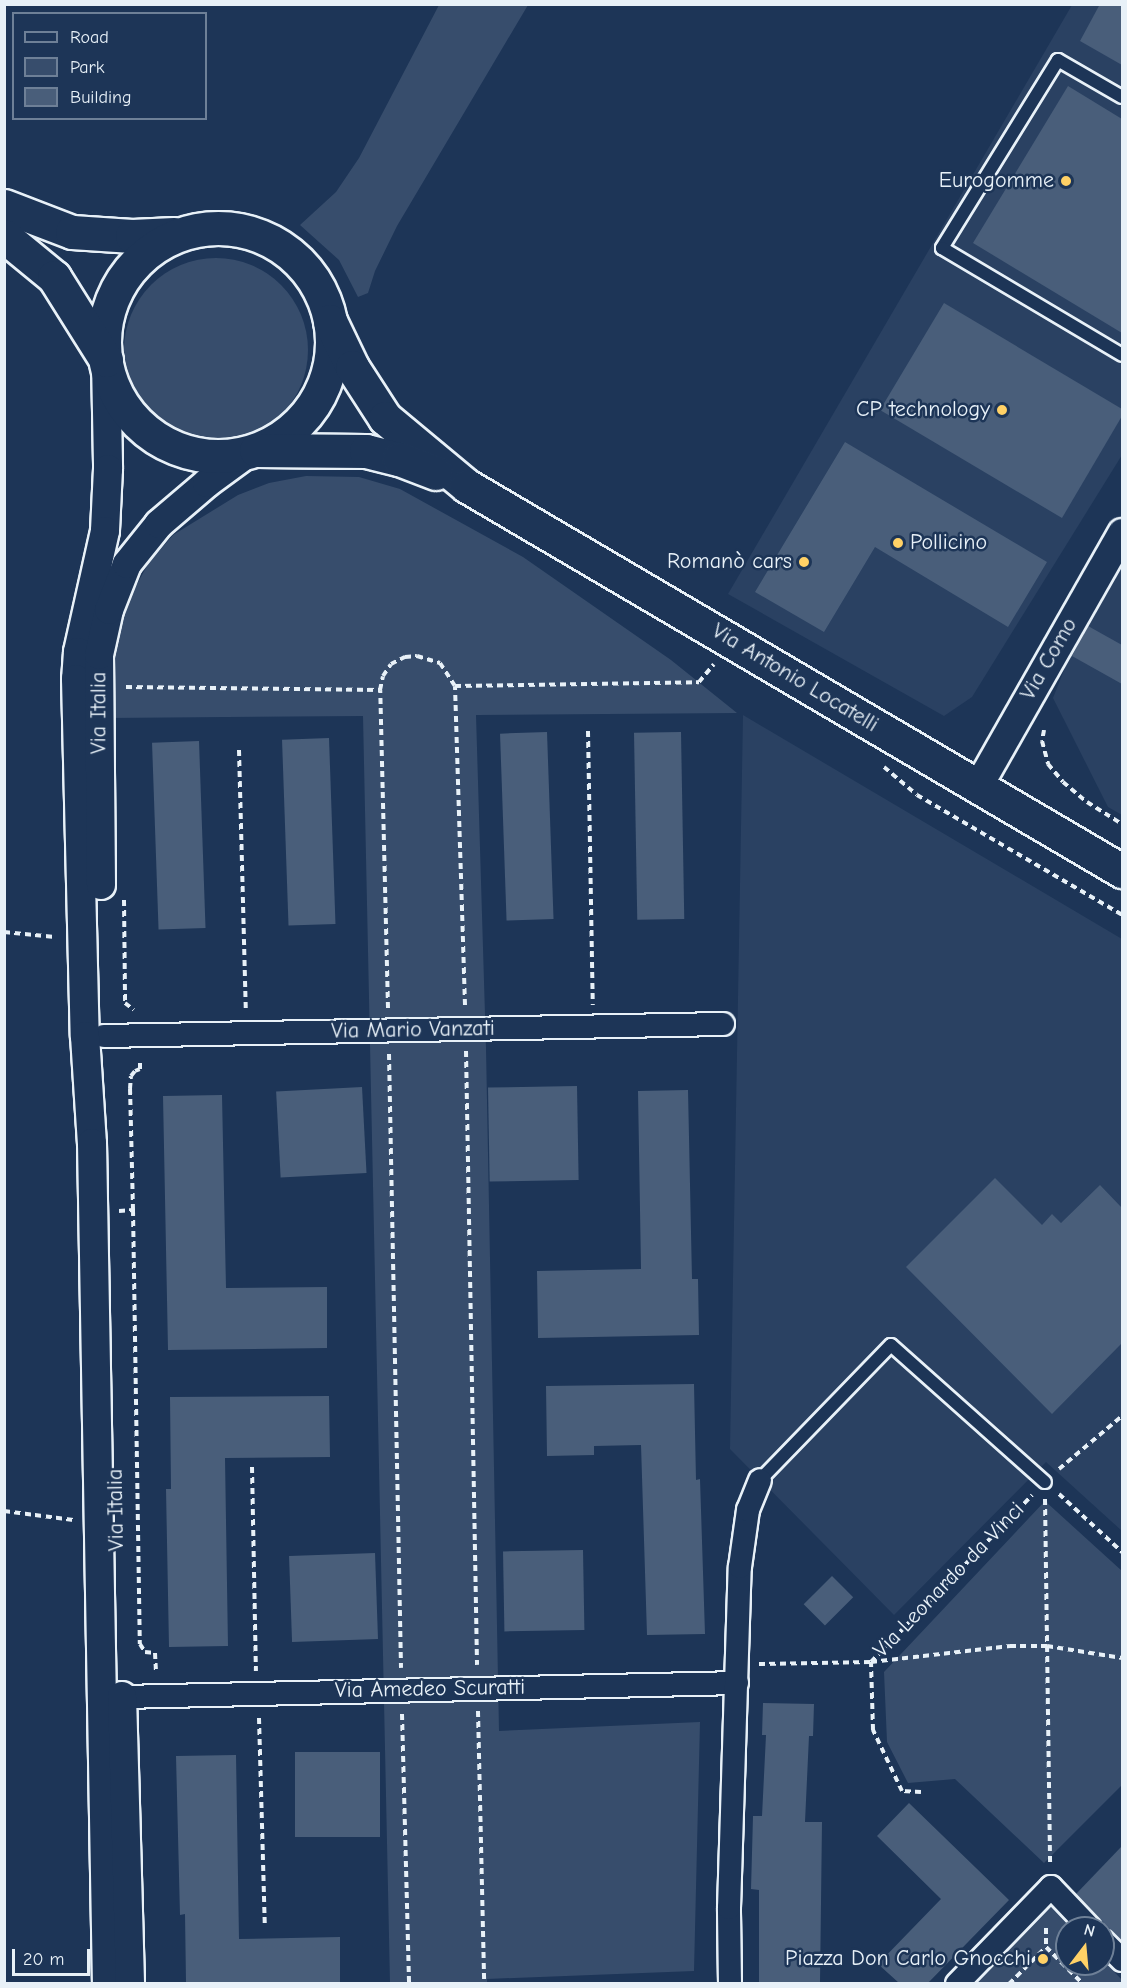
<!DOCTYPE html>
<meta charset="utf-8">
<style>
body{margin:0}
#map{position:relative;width:1127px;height:1988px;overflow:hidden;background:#1d3557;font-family:"Comic Neue",sans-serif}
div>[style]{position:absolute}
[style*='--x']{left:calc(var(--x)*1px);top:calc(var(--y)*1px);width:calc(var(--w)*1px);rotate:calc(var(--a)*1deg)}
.built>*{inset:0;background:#2a4162}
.green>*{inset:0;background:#374d6c}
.round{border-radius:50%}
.building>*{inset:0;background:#495e7a;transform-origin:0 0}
.path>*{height:4px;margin-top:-2px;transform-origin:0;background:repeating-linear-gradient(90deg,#e8f1f8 0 6px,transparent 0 10.5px)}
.roads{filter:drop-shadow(2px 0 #e8f1f8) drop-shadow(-2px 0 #e8f1f8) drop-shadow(0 2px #e8f1f8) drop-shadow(0 -2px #e8f1f8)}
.service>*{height:12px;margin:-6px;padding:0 6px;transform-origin:6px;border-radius:6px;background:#1d3557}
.minor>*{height:22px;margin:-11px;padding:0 11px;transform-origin:11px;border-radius:11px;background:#1d3557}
.tertiary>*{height:28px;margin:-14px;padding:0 14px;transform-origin:14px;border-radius:14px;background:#1d3557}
.primary>*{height:33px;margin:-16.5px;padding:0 16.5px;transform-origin:16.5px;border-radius:16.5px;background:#1d3557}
.primary>.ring{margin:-16.5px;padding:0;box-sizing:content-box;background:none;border:33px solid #1d3557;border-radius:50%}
.dots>*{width:16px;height:16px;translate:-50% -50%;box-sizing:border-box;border:3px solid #1d3557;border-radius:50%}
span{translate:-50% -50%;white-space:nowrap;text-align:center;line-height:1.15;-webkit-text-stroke:5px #1d3557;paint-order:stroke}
.poi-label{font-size:22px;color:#e8f1f8}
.right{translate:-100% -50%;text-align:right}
.left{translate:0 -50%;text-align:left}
.street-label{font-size:22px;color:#e8f1f8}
.frame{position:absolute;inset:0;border:6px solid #e8f1f8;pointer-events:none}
.legend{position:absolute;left:12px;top:12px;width:195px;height:108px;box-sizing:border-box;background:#1d3557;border:2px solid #6e8097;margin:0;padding:8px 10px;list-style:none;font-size:18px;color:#e8f1f8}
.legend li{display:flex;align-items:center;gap:12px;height:30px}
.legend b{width:30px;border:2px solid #6e8097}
.north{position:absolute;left:1055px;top:1916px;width:60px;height:60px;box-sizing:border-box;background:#1d3557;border:2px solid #6e8097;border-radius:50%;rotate:16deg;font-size:16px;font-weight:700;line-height:24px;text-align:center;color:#e8f1f8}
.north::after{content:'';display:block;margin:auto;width:21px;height:27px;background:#ffd166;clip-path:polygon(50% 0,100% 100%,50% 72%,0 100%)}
.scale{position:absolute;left:12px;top:1949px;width:78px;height:27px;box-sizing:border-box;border:3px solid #e8f1f8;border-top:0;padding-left:8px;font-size:18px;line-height:21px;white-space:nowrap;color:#e8f1f8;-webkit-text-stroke:4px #1d3557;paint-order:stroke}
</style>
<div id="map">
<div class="built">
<i style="clip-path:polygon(1072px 5px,1122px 5px,1122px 455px,972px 697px,944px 716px,728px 594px)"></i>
<i style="clip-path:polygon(1122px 567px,1122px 815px,1108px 807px,1053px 698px,1070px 655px)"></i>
<i style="clip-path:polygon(743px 715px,1122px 939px,1122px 1531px,1046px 1462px,894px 1615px,730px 1449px)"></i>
</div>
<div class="green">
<i style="clip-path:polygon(439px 5px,528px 5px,397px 226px,375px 271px,368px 293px,358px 297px,339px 260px,300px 225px,336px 192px,359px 158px)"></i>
<i class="round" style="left:124px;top:258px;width:184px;height:184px"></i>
<i style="clip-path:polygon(306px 476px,359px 477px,400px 489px,523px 557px,671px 660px,737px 713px,476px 715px,486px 1048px,499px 1731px,700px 1722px,694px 1971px,487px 1979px,487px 1984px,390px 1983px,363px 716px,108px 718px,108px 690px,117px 621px,148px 564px,173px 535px,238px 495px,269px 483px)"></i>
<i style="clip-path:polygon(1045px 1501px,1122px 1571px,1122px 1785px,1044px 1863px,955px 1779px,908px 1783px,887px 1742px,884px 1672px)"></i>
<i style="clip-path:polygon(1049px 1905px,1071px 1928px,1067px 1928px,1067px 1964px,1103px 1964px,1103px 1960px,1122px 1980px,1122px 1984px,971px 1984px)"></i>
</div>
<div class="building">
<i style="clip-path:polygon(1100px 4px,1122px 4px,1122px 65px,1080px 41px)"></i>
<i style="clip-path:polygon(1068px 86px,1122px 119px,1122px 333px,973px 243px)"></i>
<i style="clip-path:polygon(944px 303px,1122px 409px,1122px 416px,1062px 518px,880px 410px)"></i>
<i style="clip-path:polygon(845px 442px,1047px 562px,1008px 627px,875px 547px,824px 632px,755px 592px)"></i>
<i style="clip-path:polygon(1088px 626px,1122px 645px,1122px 684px,1072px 656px)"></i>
<i style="left:547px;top:732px;width:187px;height:47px;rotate:88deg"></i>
<i style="left:681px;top:732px;width:187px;height:47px;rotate:89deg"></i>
<i style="left:329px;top:738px;width:186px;height:47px;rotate:88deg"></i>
<i style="left:199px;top:741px;width:187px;height:47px;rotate:88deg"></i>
<i style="left:577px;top:1086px;width:94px;height:89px;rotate:89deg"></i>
<i style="left:362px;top:1087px;width:86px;height:86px;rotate:87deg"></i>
<i style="clip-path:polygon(688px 1090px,692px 1279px,698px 1279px,699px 1335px,538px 1338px,537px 1271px,641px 1269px,638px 1091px)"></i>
<i style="clip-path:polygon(222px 1095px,226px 1288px,327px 1287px,327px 1348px,168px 1350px,163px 1096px)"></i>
<i style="clip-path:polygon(995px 1178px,1042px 1225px,1052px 1214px,1061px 1223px,1100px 1185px,1122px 1208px,1122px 1343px,1052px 1414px,906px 1267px)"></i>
<i style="clip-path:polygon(694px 1384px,696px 1480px,700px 1479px,705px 1634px,647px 1635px,641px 1445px,594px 1446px,594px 1455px,547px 1456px,546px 1386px)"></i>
<i style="clip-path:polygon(329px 1396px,330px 1457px,225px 1458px,228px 1646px,169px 1647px,166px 1489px,171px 1489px,170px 1397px)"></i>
<i style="left:583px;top:1550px;width:80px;height:80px;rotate:89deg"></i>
<i style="left:375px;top:1553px;width:86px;height:86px;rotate:88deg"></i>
<i style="left:832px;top:1576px;width:30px;height:40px;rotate:45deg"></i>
<i style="clip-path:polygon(763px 1703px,814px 1704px,813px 1736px,809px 1736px,805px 1822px,822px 1822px,820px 1983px,759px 1983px,759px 1890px,751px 1889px,753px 1816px,762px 1816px,766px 1735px,762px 1735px)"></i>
<i style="left:295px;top:1752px;width:85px;height:85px"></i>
<i style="clip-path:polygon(236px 1755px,239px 1939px,340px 1937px,340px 1983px,186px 1983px,185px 1914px,180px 1915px,176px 1756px)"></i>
<i style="clip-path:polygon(909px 1803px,1009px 1900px,928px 1983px,899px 1983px,878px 1964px,941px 1899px,877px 1836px)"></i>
<i style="clip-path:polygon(1122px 1846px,1122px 1941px,1076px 1894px)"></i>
</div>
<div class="path">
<i style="--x:126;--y:687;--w:254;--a:0.7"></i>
<i style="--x:1044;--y:730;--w:11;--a:100"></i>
<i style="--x:1042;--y:741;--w:24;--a:75"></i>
<i style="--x:1048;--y:764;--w:23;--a:50"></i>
<i style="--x:1063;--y:782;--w:31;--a:40"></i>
<i style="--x:1087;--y:802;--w:41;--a:32.2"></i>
<i style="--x:588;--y:731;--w:274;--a:89"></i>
<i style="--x:239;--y:750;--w:259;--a:88.5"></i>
<i style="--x:884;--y:767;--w:43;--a:40.3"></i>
<i style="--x:917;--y:795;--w:238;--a:30.3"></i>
<i style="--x:124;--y:900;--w:103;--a:89.4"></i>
<i style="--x:125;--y:1003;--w:11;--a:38"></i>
<i style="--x:4;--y:932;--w:51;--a:5.6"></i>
<i style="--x:465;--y:1005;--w:319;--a:-91.8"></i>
<i style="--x:455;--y:686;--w:244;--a:-0.9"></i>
<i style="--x:699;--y:682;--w:23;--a:-50"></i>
<i style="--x:388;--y:1008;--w:318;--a:-91.4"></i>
<i style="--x:380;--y:690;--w:14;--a:-78"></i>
<i style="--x:383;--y:676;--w:14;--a:-56"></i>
<i style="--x:391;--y:664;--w:16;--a:-27"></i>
<i style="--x:405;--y:657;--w:12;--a:-5"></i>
<i style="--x:417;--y:656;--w:24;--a:17"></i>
<i style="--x:440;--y:663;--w:27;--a:57"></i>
<i style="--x:466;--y:1051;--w:614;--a:88.97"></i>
<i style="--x:389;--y:1054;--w:614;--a:88.88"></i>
<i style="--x:133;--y:1210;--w:434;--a:89.1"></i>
<i style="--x:140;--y:1644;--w:9;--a:58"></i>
<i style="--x:145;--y:1652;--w:10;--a:6"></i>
<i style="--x:155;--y:1653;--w:21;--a:87"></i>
<i style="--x:119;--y:1211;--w:14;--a:-4"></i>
<i style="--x:133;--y:1210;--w:121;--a:-91.4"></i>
<i style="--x:130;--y:1089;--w:13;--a:-86"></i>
<i style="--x:131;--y:1076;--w:6;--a:-51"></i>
<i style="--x:135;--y:1071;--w:5;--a:-22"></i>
<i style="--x:140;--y:1069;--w:9;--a:-90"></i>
<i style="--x:252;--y:1467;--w:204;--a:88.9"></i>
<i style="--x:1059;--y:1469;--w:82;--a:-40.1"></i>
<i style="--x:1059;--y:1494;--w:86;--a:42.6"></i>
<i style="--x:1045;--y:1499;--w:364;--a:89.2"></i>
<i style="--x:4;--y:1511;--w:70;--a:7.4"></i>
<i style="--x:759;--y:1664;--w:112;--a:-1"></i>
<i style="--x:871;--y:1662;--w:232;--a:-46"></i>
<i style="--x:478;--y:1711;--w:273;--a:88.7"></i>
<i style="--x:402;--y:1714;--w:270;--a:88.5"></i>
<i style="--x:259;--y:1718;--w:209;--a:88.4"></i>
<i style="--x:921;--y:1792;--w:19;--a:-177"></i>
<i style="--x:902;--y:1791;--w:68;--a:-115.4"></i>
<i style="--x:873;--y:1730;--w:68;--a:-91.7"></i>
<i style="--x:871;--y:1662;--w:140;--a:-6.6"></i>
<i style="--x:1010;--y:1646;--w:37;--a:0"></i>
<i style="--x:1047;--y:1646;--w:76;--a:9.1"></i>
<i style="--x:1046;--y:1928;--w:19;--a:90"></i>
<i style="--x:1046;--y:1947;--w:52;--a:45"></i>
<i style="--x:1009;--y:1984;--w:52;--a:-45"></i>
</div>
<div class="roads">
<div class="service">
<i style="--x:1122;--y:97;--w:74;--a:-150"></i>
<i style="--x:1058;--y:60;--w:221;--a:121.7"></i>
<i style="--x:942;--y:248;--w:209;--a:30.7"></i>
<i style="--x:760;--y:1480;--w:188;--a:-45.9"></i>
<i style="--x:891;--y:1345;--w:206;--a:41.7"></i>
</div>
<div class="minor">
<i style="--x:104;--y:1036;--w:619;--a:-1.11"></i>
<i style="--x:122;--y:1697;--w:615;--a:-1.3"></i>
<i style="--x:1103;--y:1941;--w:27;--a:45"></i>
<i style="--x:730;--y:1984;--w:76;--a:-90.8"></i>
<i style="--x:729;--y:1908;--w:341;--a:-88.2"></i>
<i style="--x:740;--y:1567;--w:58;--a:-82"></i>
<i style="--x:748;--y:1510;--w:32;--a:-68"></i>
<i style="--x:957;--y:1984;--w:135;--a:-45.9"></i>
<i style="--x:1051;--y:1887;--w:57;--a:46.4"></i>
</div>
<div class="tertiary">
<i style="--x:106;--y:360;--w:109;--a:88.9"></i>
<i style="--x:108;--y:469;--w:62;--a:92.8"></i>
<i style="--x:105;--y:531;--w:124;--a:102.6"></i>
<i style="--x:78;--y:652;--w:27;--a:94"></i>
<i style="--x:76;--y:679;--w:357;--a:88.6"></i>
<i style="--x:85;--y:1036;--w:107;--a:86.3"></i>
<i style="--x:92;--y:1143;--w:841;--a:88.98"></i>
<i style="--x:978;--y:787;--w:292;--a:-60.4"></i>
<i style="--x:101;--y:885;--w:230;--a:-90.5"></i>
<i style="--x:99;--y:655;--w:46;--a:-77.5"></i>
<i style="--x:109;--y:610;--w:49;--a:-68.6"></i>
<i style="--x:127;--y:564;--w:51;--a:-51.3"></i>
<i style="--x:159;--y:524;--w:63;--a:-40.5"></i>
<i style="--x:207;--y:483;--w:56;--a:-36.3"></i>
<i style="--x:122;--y:1696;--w:288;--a:88.4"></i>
</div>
<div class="primary">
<i style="--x:4;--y:206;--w:73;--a:20.9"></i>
<i style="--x:72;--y:232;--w:60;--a:3.8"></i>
<i style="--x:132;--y:236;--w:42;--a:-2.7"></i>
<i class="ring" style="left:104px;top:228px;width:195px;height:195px"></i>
<i style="--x:4;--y:236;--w:65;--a:39.4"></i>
<i style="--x:54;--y:277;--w:98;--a:57.9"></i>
<i style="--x:330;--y:321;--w:51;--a:64.4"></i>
<i style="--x:352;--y:367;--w:61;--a:57.1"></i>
<i style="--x:385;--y:418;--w:107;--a:39.7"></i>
<i style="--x:467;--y:486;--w:760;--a:30.45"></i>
<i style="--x:256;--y:450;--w:110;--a:0.5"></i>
<i style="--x:366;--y:451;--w:34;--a:14"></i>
<i style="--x:399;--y:459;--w:39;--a:21"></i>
</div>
</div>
<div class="dots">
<i style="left:1066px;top:181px;background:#ffd166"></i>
<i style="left:1002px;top:410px;background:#ffd166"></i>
<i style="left:898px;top:543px;background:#ffd166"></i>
<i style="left:804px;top:562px;background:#ffd166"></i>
<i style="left:1043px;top:1959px;background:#ffd166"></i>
</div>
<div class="poi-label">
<span class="right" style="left:1054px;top:181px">Eurogomme</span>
<span class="right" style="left:990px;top:410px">CP technology</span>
<span class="left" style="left:910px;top:543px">Pollicino</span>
<span class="right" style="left:792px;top:562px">Romanò cars</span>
<span class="right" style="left:1031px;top:1959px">Piazza Don Carlo Gnocchi</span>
</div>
<div class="street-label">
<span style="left:1049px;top:659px;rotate:-60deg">Via Como</span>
<span style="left:795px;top:678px;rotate:31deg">Via Antonio Locatelli</span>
<span style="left:99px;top:713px;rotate:-90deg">Via Italia</span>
<span style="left:413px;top:1030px;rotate:-1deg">Via Mario Vanzati</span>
<span style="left:116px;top:1510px;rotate:-91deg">Via Italia</span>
<span style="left:949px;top:1580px;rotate:-46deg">Via Leonardo da Vinci</span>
<span style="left:430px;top:1689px;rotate:-1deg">Via Amedeo Scuratti</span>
</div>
<div class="frame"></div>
<ul class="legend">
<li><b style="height:8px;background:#1d3557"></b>Road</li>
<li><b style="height:16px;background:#374d6c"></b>Park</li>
<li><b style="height:16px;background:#495e7a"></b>Building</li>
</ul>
<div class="north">N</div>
<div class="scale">20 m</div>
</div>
